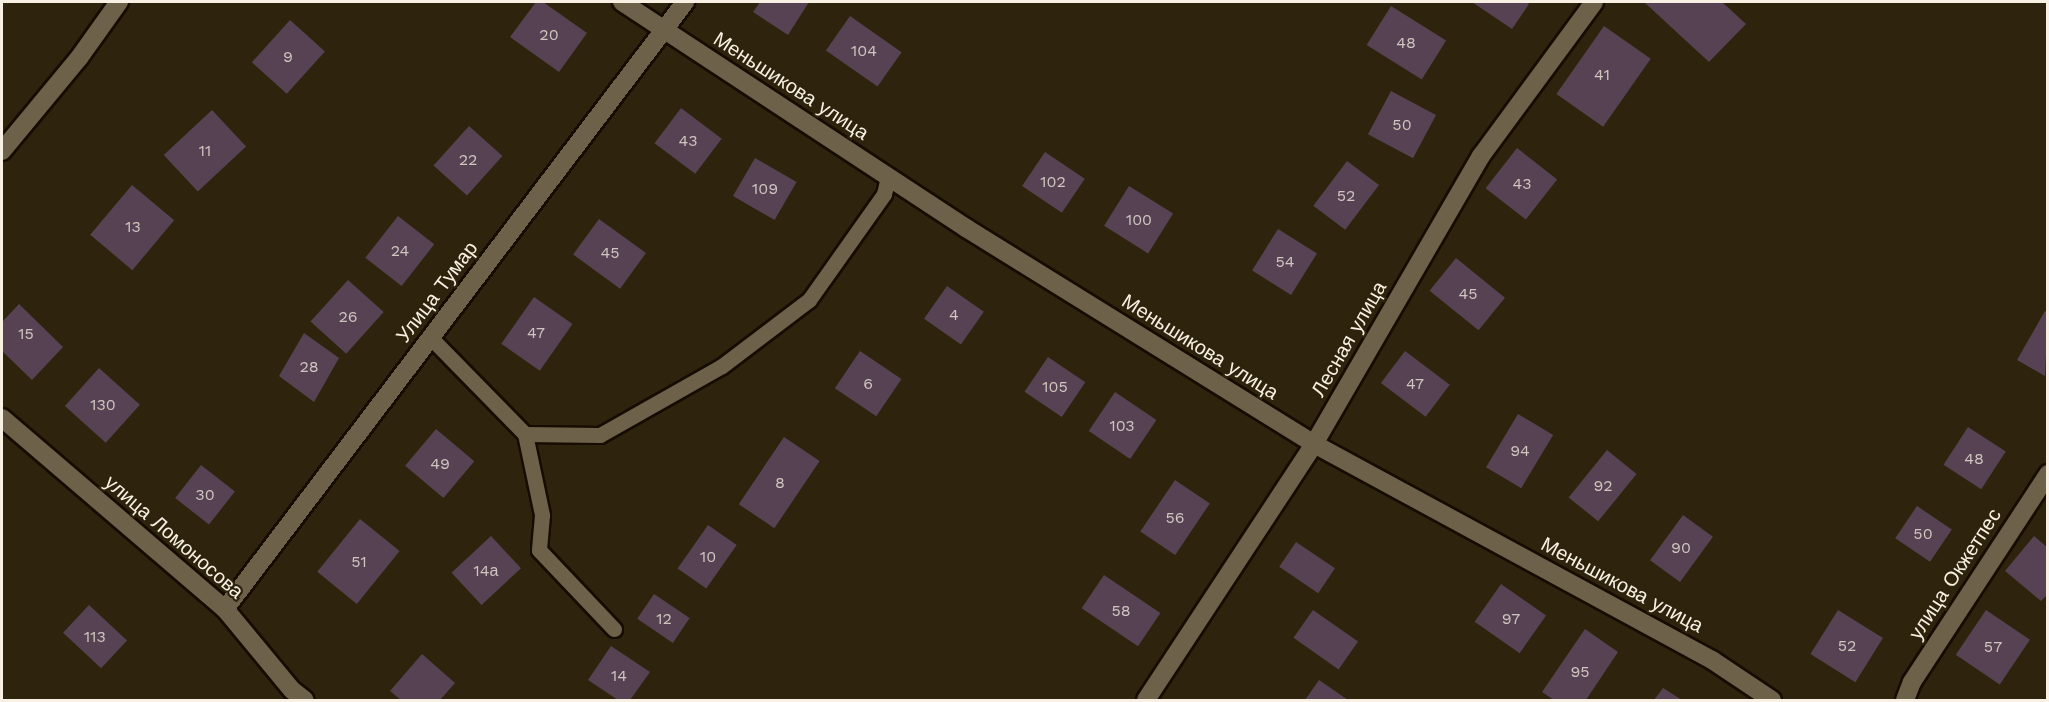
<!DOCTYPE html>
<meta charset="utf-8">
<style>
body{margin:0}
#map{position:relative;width:2049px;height:702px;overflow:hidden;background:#2e230c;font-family:"Work Sans",sans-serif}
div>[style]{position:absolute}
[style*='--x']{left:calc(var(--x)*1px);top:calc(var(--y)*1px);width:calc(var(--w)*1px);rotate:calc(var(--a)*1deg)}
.building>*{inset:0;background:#574254;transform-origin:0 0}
.roads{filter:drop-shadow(2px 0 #160c00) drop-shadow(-2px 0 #160c00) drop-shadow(0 2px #160c00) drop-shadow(0 -2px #160c00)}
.lane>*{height:15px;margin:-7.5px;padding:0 7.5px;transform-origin:7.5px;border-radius:7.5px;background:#6d6149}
.street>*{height:18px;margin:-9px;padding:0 9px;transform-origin:9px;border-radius:9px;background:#6d6149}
span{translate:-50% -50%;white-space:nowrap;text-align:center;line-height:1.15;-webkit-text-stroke:4.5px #2e230c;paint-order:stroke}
.number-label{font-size:16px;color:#d0c5bf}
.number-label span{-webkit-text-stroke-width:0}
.street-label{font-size:20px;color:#f8f1e3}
.frame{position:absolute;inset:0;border:3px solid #f8f1e3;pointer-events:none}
</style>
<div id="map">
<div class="building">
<i style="clip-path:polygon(536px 2px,543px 2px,587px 33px,559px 72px,510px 37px)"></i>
<i style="clip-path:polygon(760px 2px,809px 2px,788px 35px,753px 12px)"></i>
<i style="clip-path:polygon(1472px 2px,1526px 2px,1529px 4px,1512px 29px)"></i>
<i style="clip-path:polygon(1644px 2px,1722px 2px,1746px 24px,1709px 62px)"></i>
<i style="left:1391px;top:6px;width:65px;height:46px;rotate:32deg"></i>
<i style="left:850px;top:16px;width:63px;height:42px;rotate:35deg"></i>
<i style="left:290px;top:20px;width:47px;height:57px;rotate:42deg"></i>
<i style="left:1604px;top:26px;width:57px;height:83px;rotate:35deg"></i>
<i style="left:1391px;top:91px;width:51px;height:49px;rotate:28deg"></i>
<i style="left:681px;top:108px;width:51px;height:44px;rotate:37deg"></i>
<i style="left:212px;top:110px;width:50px;height:66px;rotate:47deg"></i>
<i style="left:469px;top:126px;width:45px;height:53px;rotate:42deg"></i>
<i style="left:1517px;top:148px;width:51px;height:51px;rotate:38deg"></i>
<i style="left:1045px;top:152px;width:48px;height:41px;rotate:34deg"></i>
<i style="left:755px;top:158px;width:48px;height:44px;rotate:30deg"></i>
<i style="left:1347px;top:161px;width:40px;height:56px;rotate:37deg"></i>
<i style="left:132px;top:185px;width:55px;height:65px;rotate:40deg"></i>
<i style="left:1129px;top:186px;width:52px;height:47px;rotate:32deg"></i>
<i style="left:398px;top:216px;width:46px;height:53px;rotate:38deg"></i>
<i style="left:599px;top:219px;width:58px;height:44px;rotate:36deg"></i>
<i style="left:1278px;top:229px;width:46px;height:49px;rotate:32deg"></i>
<i style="left:1456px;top:258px;width:63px;height:42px;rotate:39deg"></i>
<i style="left:348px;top:280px;width:48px;height:56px;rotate:42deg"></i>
<i style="left:947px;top:286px;width:45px;height:40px;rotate:35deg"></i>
<i style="left:534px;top:297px;width:47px;height:57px;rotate:35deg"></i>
<i style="clip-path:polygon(19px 304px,63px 347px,32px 380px,2px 351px,2px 322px)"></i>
<i style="clip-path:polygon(2045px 311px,2048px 312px,2045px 376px,2017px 360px)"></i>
<i style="clip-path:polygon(304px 333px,339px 358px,314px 402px,279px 376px)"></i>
<i style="left:860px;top:351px;width:50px;height:45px;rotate:34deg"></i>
<i style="left:1405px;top:351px;width:56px;height:40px;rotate:37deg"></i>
<i style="left:1048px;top:357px;width:45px;height:42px;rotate:34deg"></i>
<i style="left:99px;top:368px;width:55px;height:51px;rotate:42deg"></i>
<i style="left:1115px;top:392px;width:50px;height:47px;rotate:34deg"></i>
<i style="left:1518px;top:414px;width:41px;height:62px;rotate:31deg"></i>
<i style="left:1968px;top:427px;width:45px;height:45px;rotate:33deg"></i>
<i style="left:436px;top:429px;width:50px;height:48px;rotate:40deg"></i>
<i style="left:784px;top:437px;width:43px;height:81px;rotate:34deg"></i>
<i style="left:1607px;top:450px;width:38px;height:61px;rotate:39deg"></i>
<i style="left:201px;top:465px;width:43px;height:42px;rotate:38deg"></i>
<i style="left:1175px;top:480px;width:42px;height:62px;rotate:34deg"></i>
<i style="left:1917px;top:506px;width:42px;height:39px;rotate:34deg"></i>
<i style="left:1683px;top:515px;width:37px;height:56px;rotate:36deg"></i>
<i style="left:360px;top:519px;width:51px;height:68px;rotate:39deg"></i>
<i style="left:708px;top:525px;width:35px;height:53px;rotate:35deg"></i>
<i style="left:491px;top:536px;width:44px;height:54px;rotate:47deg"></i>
<i style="clip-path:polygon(2034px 536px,2048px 548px,2048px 594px,2041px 601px,2005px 571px)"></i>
<i style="left:1296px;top:542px;width:47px;height:30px;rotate:34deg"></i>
<i style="left:1104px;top:575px;width:68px;height:40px;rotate:34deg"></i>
<i style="left:1501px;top:584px;width:55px;height:46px;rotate:35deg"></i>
<i style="left:654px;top:594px;width:43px;height:30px;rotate:34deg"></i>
<i style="left:89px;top:605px;width:52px;height:38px;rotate:43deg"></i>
<i style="left:1313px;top:610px;width:55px;height:34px;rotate:35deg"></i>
<i style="left:1838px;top:610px;width:53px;height:52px;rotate:32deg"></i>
<i style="left:1986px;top:610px;width:53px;height:54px;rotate:34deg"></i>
<i style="clip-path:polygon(1585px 629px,1618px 652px,1586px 700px,1554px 700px,1542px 692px)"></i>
<i style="clip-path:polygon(611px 646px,650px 672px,630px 700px,618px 700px,588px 680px)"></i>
<i style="clip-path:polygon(422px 654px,455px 683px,440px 700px,401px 700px,390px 691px)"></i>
<i style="clip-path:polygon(1319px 680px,1348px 700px,1305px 700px)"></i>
<i style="clip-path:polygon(1663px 688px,1682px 700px,1654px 700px)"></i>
</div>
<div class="roads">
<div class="lane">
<i style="--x:431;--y:338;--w:134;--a:45.6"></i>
<i style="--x:525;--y:434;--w:75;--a:0.8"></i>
<i style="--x:600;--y:435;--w:140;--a:-29.5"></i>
<i style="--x:722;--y:366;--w:109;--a:-37.2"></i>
<i style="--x:809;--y:300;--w:130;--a:-54.7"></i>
<i style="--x:884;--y:194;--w:18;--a:-77"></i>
<i style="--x:525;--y:434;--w:83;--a:78.1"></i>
<i style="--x:542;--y:515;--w:35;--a:95"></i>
<i style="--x:539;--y:550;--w:109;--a:46.5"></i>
</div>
<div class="street">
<i style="--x:622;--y:2;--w:412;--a:33.3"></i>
<i style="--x:966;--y:228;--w:410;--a:31.8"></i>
<i style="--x:1314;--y:444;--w:453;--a:28.5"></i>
<i style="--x:1712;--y:660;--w:72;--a:33.7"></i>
<i style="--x:2;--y:151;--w:121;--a:-50.4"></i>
<i style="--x:79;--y:58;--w:69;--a:-54.5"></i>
<i style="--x:2;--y:418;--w:294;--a:40.6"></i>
<i style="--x:225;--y:609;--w:105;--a:50.4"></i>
<i style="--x:292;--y:690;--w:16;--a:38"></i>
<i style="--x:225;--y:609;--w:762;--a:-52.84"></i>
<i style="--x:1146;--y:700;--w:306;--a:-56.7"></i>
<i style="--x:1314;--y:444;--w:333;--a:-59.9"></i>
<i style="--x:1481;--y:156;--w:191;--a:-53.7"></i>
<i style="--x:1905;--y:700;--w:19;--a:-69"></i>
<i style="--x:1912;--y:682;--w:249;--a:-56.8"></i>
</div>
</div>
<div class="number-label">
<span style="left:549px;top:35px">20</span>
<span style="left:1406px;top:43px">48</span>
<span style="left:864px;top:51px">104</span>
<span style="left:288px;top:57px">9</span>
<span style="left:1602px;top:75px">41</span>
<span style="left:1402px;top:125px">50</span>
<span style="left:688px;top:141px">43</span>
<span style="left:205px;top:151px">11</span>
<span style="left:468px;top:160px">22</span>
<span style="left:1053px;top:182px">102</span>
<span style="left:1522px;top:184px">43</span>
<span style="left:765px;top:189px">109</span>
<span style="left:1346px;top:196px">52</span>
<span style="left:1139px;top:220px">100</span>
<span style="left:133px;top:227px">13</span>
<span style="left:400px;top:251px">24</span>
<span style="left:610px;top:253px">45</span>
<span style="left:1285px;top:262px">54</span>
<span style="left:1468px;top:294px">45</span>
<span style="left:954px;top:315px">4</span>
<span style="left:348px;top:317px">26</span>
<span style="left:536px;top:333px">47</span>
<span style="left:26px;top:334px">15</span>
<span style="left:309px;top:367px">28</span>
<span style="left:868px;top:384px">6</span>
<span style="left:1415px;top:384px">47</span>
<span style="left:1055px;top:387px">105</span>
<span style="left:103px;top:405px">130</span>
<span style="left:1122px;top:426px">103</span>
<span style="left:1520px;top:451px">94</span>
<span style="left:1974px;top:459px">48</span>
<span style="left:440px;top:464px">49</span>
<span style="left:780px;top:483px">8</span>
<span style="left:1603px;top:486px">92</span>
<span style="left:205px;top:495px">30</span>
<span style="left:1175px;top:518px">56</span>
<span style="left:1923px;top:534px">50</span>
<span style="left:1681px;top:548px">90</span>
<span style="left:708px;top:557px">10</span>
<span style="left:359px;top:562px">51</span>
<span style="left:486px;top:571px">14а</span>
<span style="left:1121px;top:611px">58</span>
<span style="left:664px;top:619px">12</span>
<span style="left:1511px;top:619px">97</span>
<span style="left:95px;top:637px">113</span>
<span style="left:1847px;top:646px">52</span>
<span style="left:1993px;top:647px">57</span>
<span style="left:1580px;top:672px">95</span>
<span style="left:619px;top:676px">14</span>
</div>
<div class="street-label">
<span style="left:791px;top:86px;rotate:33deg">Меньшикова улица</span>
<span style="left:437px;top:292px;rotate:-53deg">Улица Тумар</span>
<span style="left:1349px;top:339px;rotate:-60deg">Лесная улица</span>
<span style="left:1200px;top:347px;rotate:32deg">Меньшикова улица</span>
<span style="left:174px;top:537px;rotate:41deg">улица Ломоносова</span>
<span style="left:1955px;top:574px;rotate:-57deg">улица Окжетпес</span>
<span style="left:1622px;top:585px;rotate:28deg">Меньшикова улица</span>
</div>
<div class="frame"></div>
</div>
